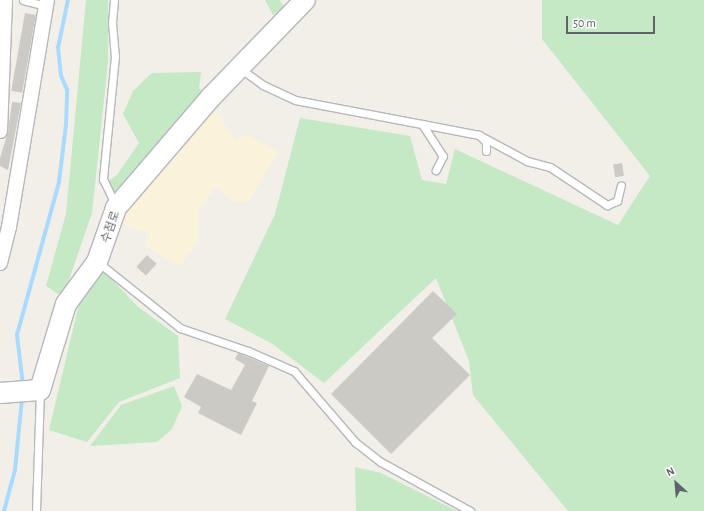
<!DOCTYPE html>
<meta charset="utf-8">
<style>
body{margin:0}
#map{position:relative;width:704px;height:511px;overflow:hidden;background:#f1efe8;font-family:"Alegreya Sans","Noto Sans KR",sans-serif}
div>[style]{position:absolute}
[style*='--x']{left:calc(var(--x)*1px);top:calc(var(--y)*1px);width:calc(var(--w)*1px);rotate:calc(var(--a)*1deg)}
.green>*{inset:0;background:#c5e8c5}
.sand>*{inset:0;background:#fbf3d9}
.stream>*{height:3.5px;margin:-1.75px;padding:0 1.75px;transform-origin:1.75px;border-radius:1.75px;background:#aadaff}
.building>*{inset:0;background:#cccac5;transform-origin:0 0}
.roads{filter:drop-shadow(1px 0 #b5b8bc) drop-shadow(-1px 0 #b5b8bc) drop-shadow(0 1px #b5b8bc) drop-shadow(0 -1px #b5b8bc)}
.service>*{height:7px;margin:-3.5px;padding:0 3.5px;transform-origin:3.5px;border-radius:3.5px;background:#fff}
.minor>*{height:14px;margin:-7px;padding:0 7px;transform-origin:7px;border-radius:7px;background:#fff}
.secondary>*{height:20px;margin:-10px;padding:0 10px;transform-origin:10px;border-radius:10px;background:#fff}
span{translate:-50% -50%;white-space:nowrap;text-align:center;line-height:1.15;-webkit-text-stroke:3.5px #fff;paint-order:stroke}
.street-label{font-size:12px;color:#5f6368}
.north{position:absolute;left:656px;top:463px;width:40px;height:40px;-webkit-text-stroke:3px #fff;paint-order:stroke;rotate:334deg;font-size:11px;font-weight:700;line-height:16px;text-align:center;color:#5f6368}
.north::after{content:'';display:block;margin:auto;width:14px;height:18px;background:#5f6368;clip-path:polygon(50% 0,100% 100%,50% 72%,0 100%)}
.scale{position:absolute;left:566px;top:16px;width:89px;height:18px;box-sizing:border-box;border:2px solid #5f6368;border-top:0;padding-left:5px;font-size:12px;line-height:14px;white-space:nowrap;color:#5f6368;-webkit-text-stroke:3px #fff;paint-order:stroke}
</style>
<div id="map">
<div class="green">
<i style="clip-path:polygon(86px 0,108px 0,108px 62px,92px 213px,63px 297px,46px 286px,66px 214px)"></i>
<i style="clip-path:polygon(265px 0,279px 0,285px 7px,273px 15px)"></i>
<i style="clip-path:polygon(542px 0,704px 0,704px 511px,568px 511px,473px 395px,469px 361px,436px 278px,324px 383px,271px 343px,225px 319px,275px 214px,300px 118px,410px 136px,422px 180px,446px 184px,455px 149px,618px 225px,650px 176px,542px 39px)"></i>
<i style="clip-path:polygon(201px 72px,199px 88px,208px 96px,113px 194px,107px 182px,117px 175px,139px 143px,123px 114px,133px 91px,152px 73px)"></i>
<i style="clip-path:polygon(95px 269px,107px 274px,137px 306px,178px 336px,180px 378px,119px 402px,87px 442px,49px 430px,78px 308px)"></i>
<i style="clip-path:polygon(174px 386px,182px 406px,172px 429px,157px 442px,90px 446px,121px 405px)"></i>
<i style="clip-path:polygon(355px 467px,381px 473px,457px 511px,356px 511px)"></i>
</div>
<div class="sand">
<i style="clip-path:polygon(215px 109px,235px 141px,247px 134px,278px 152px,248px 202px,235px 203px,216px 187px,198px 211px,198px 240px,180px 266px,144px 245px,150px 234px,117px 221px)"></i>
</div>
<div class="stream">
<i style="--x:23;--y:386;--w:51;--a:-96.7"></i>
<i style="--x:17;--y:335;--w:159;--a:-74.6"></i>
<i style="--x:59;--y:182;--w:57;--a:-83"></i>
<i style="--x:66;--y:125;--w:35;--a:-88"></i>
<i style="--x:67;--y:90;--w:15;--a:-113"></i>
<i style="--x:61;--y:76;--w:28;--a:-96"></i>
<i style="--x:58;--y:48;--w:49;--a:-78.2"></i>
<i style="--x:4;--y:511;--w:42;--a:-75"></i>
<i style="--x:15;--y:470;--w:72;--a:-84.4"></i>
</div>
<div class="building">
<i style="left:25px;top:13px;width:11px;height:79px;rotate:10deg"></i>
<i style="clip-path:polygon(12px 102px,21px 103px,8px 170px,0 166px,0 158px,8px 132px)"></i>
<i style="left:622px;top:163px;width:13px;height:9px;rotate:81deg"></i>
<i style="left:147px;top:255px;width:13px;height:16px;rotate:42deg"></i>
<i style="clip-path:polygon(433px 291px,457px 314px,432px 338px,470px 375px,391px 454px,331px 394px)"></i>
<i style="clip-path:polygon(238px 353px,269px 366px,252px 401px,257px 403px,241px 435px,198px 413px,201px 407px,184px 397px,197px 374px,231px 390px,245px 365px,235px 359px)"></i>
</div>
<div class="roads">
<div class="service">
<i style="--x:23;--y:0;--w:24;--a:15"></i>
<i style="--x:114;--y:0;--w:23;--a:95"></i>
<i style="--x:112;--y:23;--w:33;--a:85"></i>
<i style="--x:115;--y:56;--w:124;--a:95.6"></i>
<i style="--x:103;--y:179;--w:30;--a:64"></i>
<i style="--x:241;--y:69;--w:27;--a:36"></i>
<i style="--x:263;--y:85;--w:35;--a:25"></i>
<i style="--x:295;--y:100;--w:129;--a:10.7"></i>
<i style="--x:422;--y:124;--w:38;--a:57"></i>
<i style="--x:443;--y:156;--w:16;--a:117"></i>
<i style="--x:422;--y:124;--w:58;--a:10.9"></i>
<i style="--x:479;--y:135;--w:10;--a:45"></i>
<i style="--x:486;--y:142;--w:9;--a:90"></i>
<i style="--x:479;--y:135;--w:55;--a:28.4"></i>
<i style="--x:527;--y:161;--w:24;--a:15"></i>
<i style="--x:550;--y:167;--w:69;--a:33.7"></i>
<i style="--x:607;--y:205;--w:11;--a:-22"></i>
<i style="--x:617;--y:201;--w:16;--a:-76"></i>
<i style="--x:99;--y:263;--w:104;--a:38.7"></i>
<i style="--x:180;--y:328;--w:72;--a:18.7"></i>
<i style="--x:248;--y:351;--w:50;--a:23.5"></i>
<i style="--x:294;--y:371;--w:94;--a:49.3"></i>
<i style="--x:355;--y:442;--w:33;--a:38"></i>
<i style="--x:381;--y:462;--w:102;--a:28.8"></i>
<i style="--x:36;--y:511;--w:121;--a:-88.1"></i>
</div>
<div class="minor">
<i style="--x:0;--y:131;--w:131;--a:-87.8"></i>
<i style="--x:0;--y:263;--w:37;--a:-76"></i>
<i style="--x:9;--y:227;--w:230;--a:-80.5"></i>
</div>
<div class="secondary">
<i style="--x:0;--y:393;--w:40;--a:-4.3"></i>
<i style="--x:40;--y:390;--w:90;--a:-73.2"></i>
<i style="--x:66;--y:304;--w:52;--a:-53.6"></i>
<i style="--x:97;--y:262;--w:57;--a:-70.6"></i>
<i style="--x:116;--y:208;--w:146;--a:-49.4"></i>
<i style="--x:211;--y:97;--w:135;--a:-45.9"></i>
</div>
</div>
<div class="street-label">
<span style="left:111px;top:227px;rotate:-71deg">수점로</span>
</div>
<div class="north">N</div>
<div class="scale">50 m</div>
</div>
